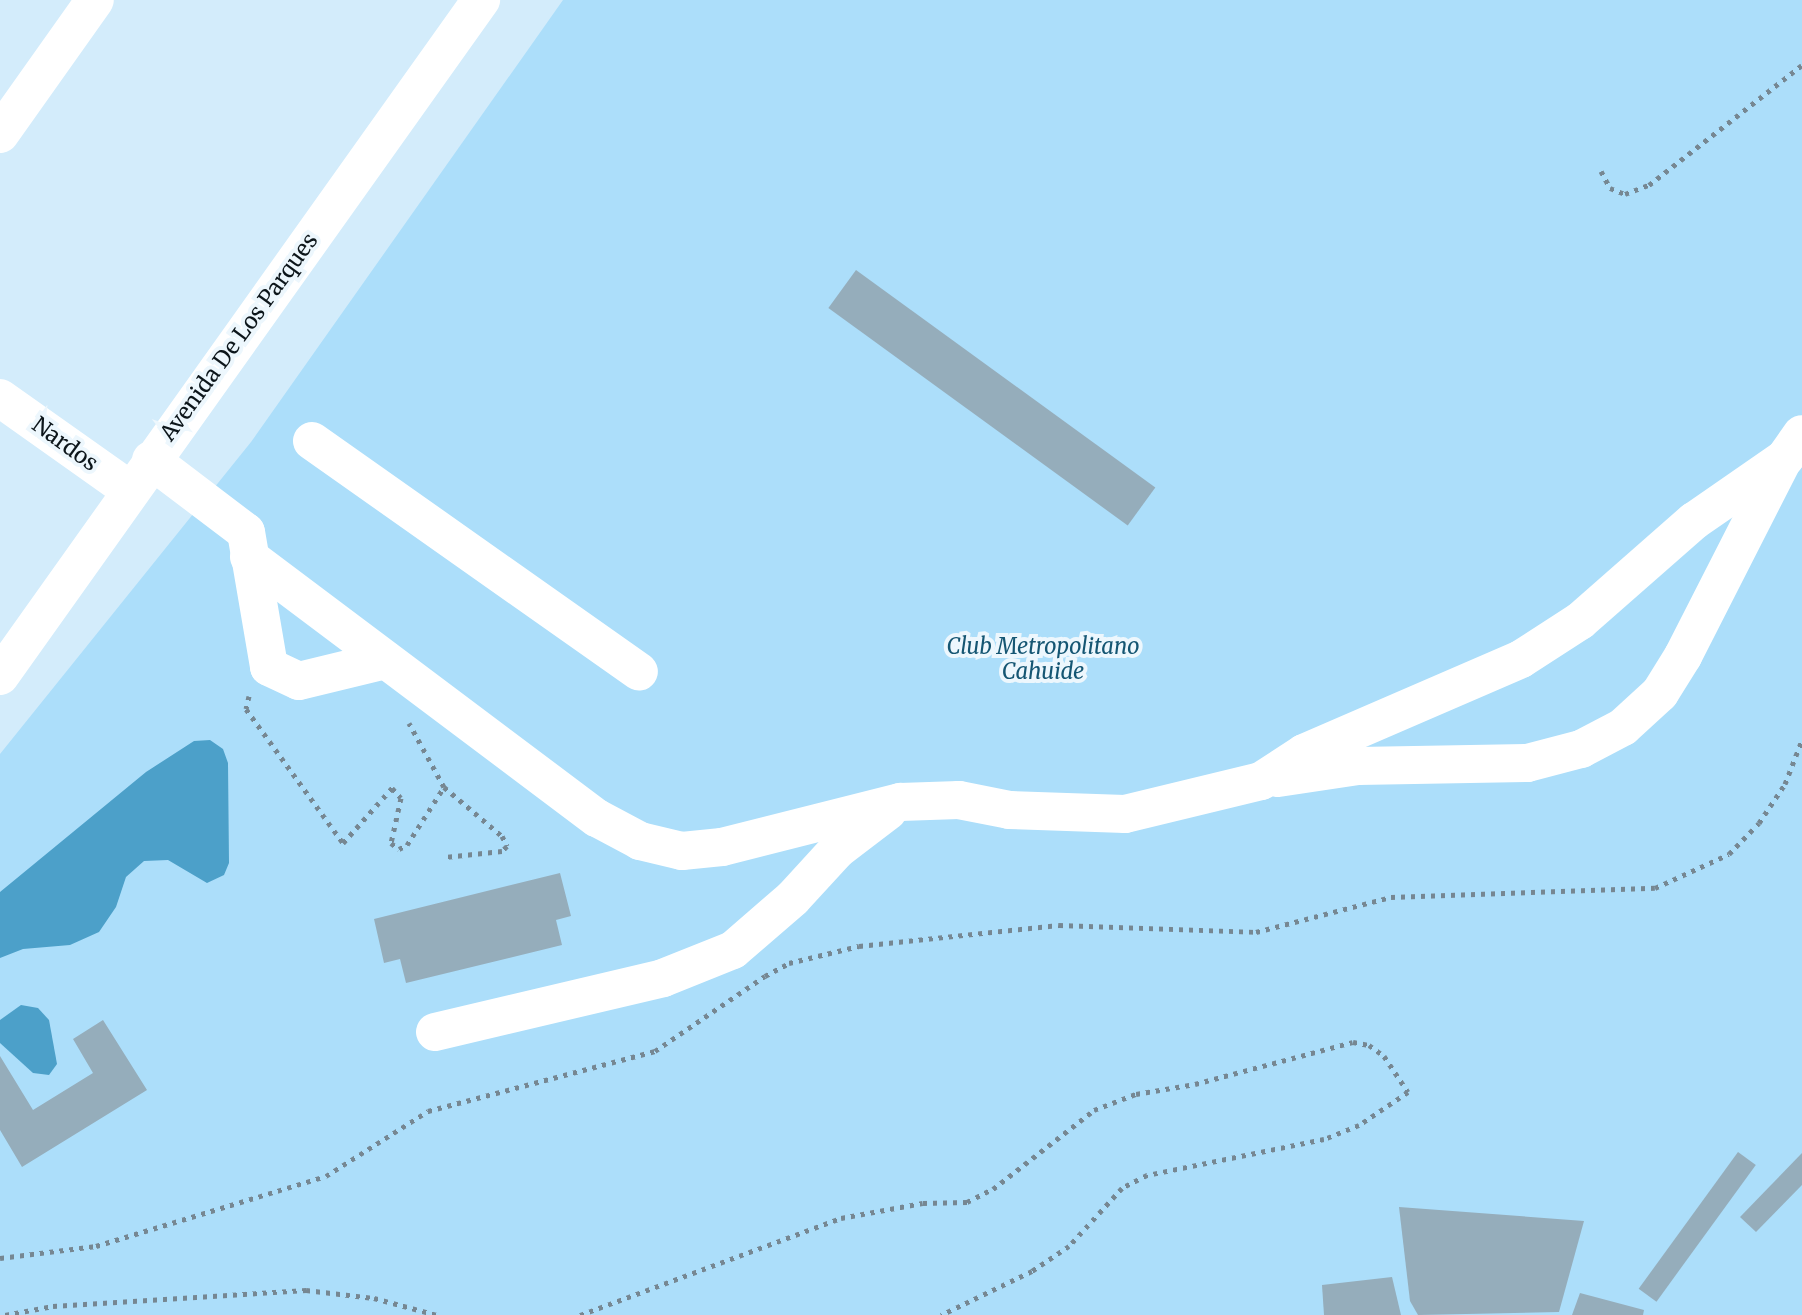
<!DOCTYPE html>
<style>
body{margin:0}
#map{position:relative;width:1802px;height:1315px;overflow:hidden;background:#d3ecfb;font-family:Merriweather,serif}
div>[style]{position:absolute}
[style*='--x']{left:calc(var(--x)*1px);top:calc(var(--y)*1px);width:calc(var(--w)*1px);rotate:calc(var(--a)*1deg)}
.green>*{inset:0;background:#acdefa}
.water>*{inset:0;background:#4ca0c9}
.building>*{inset:0;background:#95adbb;transform-origin:0 0}
.path>*{height:5px;margin-top:-2.5px;transform-origin:0;background:repeating-linear-gradient(90deg,#768792 0 4px,transparent 0 10px)}
.minor>*{height:38px;margin:-19px;padding:0 19px;transform-origin:19px;border-radius:19px;background:#fff}
span{translate:-50% -50%;white-space:nowrap;text-align:center;line-height:1.15;-webkit-text-stroke:8px #edf7fd;paint-order:stroke}
.street-label{font-size:22px;color:#0c151a}
.park-label{font-size:22px;color:#155673;font-style:italic}
</style>
<div id="map">
<div class="green">
<i style="clip-path:polygon(563px 0,1802px 0,1802px 1315px,0 1315px,0 754px,251px 442px)"></i>
</div>
<div class="water">
<i style="clip-path:polygon(210px 740px,223px 749px,228px 763px,229px 863px,224px 875px,207px 883px,168px 860px,144px 861px,126px 877px,116px 907px,99px 932px,70px 945px,23px 949px,0 958px,0 892px,146px 772px,194px 741px)"></i>
<i style="clip-path:polygon(21px 1005px,38px 1008px,49px 1020px,57px 1064px,49px 1075px,33px 1073px,0 1043px,0 1020px)"></i>
</div>
<div class="building">
<i style="left:856px;top:270px;width:370px;height:47px;rotate:36deg"></i>
<i style="clip-path:polygon(560px 873px,571px 916px,556px 920px,562px 945px,406px 983px,400px 959px,384px 963px,374px 919px)"></i>
<i style="clip-path:polygon(103px 1020px,147px 1090px,22px 1167px,0 1130px,0 1056px,33px 1110px,93px 1073px,73px 1039px)"></i>
<i style="left:1738px;top:1152px;width:22px;height:169px;rotate:36deg"></i>
<i style="clip-path:polygon(1802px 1153px,1802px 1185px,1756px 1232px,1740px 1217px)"></i>
<i style="clip-path:polygon(1399px 1207px,1584px 1221px,1559px 1312px,1418px 1315px,1410px 1301px)"></i>
<i style="clip-path:polygon(1392px 1277px,1401px 1315px,1324px 1315px,1322px 1285px)"></i>
<i style="clip-path:polygon(1580px 1293px,1644px 1310px,1643px 1315px,1572px 1315px)"></i>
</div>
<div class="path">
<i style="--x:1601;--y:171;--w:19;--a:62"></i>
<i style="--x:1610;--y:188;--w:16;--a:22"></i>
<i style="--x:1625;--y:194;--w:26;--a:-21"></i>
<i style="--x:1649;--y:185;--w:194;--a:-38.1"></i>
<i style="--x:249;--y:696;--w:13;--a:103"></i>
<i style="--x:246;--y:709;--w:165;--a:54.1"></i>
<i style="--x:343;--y:843;--w:74;--a:-48.3"></i>
<i style="--x:392;--y:788;--w:13;--a:48"></i>
<i style="--x:401;--y:798;--w:46;--a:102.5"></i>
<i style="--x:391;--y:843;--w:10;--a:37"></i>
<i style="--x:399;--y:849;--w:9;--a:-27"></i>
<i style="--x:407;--y:845;--w:69;--a:-57.5"></i>
<i style="--x:444;--y:787;--w:73;--a:-118.7"></i>
<i style="--x:444;--y:787;--w:76;--a:40.2"></i>
<i style="--x:502;--y:836;--w:11;--a:63"></i>
<i style="--x:507;--y:846;--w:7;--a:135"></i>
<i style="--x:502;--y:851;--w:57;--a:174"></i>
<i style="--x:0;--y:1258;--w:97;--a:-7.1"></i>
<i style="--x:96;--y:1246;--w:240;--a:-16.9"></i>
<i style="--x:326;--y:1176;--w:121;--a:-32.5"></i>
<i style="--x:428;--y:1111;--w:235;--a:-14.8"></i>
<i style="--x:655;--y:1051;--w:133;--a:-34.3"></i>
<i style="--x:765;--y:976;--w:27;--a:-28"></i>
<i style="--x:789;--y:963;--w:72;--a:-13.7"></i>
<i style="--x:859;--y:946;--w:201;--a:-6"></i>
<i style="--x:1059;--y:925;--w:197;--a:2"></i>
<i style="--x:1256;--y:932;--w:139;--a:-14.5"></i>
<i style="--x:1391;--y:897;--w:264;--a:-2"></i>
<i style="--x:1655;--y:888;--w:81;--a:-24.7"></i>
<i style="--x:1729;--y:854;--w:43;--a:-45.9"></i>
<i style="--x:1759;--y:823;--w:47;--a:-56.3"></i>
<i style="--x:1785;--y:784;--w:47;--a:-68.9"></i>
<i style="--x:5;--y:1315;--w:49;--a:-10.6"></i>
<i style="--x:53;--y:1306;--w:254;--a:-3.6"></i>
<i style="--x:306;--y:1290;--w:68;--a:6.7"></i>
<i style="--x:374;--y:1298;--w:65;--a:15.1"></i>
<i style="--x:580;--y:1315;--w:278;--a:-20.4"></i>
<i style="--x:841;--y:1218;--w:83;--a:-10.4"></i>
<i style="--x:923;--y:1203;--w:44;--a:-1.3"></i>
<i style="--x:967;--y:1202;--w:29;--a:-27"></i>
<i style="--x:993;--y:1189;--w:128;--a:-38"></i>
<i style="--x:1094;--y:1110;--w:45;--a:-20.9"></i>
<i style="--x:1136;--y:1094;--w:60;--a:-9.6"></i>
<i style="--x:1195;--y:1084;--w:163;--a:-14.9"></i>
<i style="--x:1353;--y:1042;--w:16;--a:11"></i>
<i style="--x:1369;--y:1045;--w:19;--a:36"></i>
<i style="--x:1384;--y:1056;--w:43;--a:56.3"></i>
<i style="--x:1408;--y:1092;--w:59;--a:146"></i>
<i style="--x:1359;--y:1125;--w:38;--a:158"></i>
<i style="--x:1324;--y:1139;--w:181;--a:168.5"></i>
<i style="--x:1147;--y:1175;--w:28;--a:153"></i>
<i style="--x:1122;--y:1188;--w:79;--a:132.4"></i>
<i style="--x:1069;--y:1246;--w:45;--a:146"></i>
<i style="--x:1032;--y:1271;--w:101;--a:154.2"></i>
</div>
<div class="minor">
<i style="--x:0;--y:134;--w:164;--a:-54.7"></i>
<i style="--x:0;--y:398;--w:159;--a:35.3"></i>
<i style="--x:312;--y:441;--w:400;--a:35.2"></i>
<i style="--x:151;--y:460;--w:119;--a:37.2"></i>
<i style="--x:246;--y:532;--w:137;--a:80.3"></i>
<i style="--x:269;--y:667;--w:33;--a:25"></i>
<i style="--x:299;--y:681;--w:89;--a:-13.7"></i>
<i style="--x:249;--y:557;--w:435;--a:36.9"></i>
<i style="--x:597;--y:818;--w:49;--a:28.1"></i>
<i style="--x:640;--y:841;--w:43;--a:13.4"></i>
<i style="--x:682;--y:851;--w:40;--a:-5.7"></i>
<i style="--x:722;--y:847;--w:184;--a:-14.2"></i>
<i style="--x:900;--y:802;--w:59;--a:-1.9"></i>
<i style="--x:959;--y:800;--w:51;--a:11.3"></i>
<i style="--x:1009;--y:810;--w:116;--a:2"></i>
<i style="--x:1125;--y:814;--w:140;--a:-13.6"></i>
<i style="--x:1261;--y:781;--w:51;--a:-33.1"></i>
<i style="--x:1304;--y:753;--w:236;--a:-23.4"></i>
<i style="--x:1521;--y:659;--w:70;--a:-32.8"></i>
<i style="--x:1580;--y:621;--w:152;--a:-41.3"></i>
<i style="--x:1694;--y:521;--w:111;--a:-34.7"></i>
<i style="--x:1785;--y:458;--w:29;--a:-55"></i>
<i style="--x:0;--y:676;--w:830;--a:-54.57"></i>
<i style="--x:1278;--y:778;--w:81;--a:-8.5"></i>
<i style="--x:1358;--y:766;--w:169;--a:-1"></i>
<i style="--x:1527;--y:763;--w:56;--a:-14.5"></i>
<i style="--x:1581;--y:749;--w:47;--a:-27.6"></i>
<i style="--x:1623;--y:727;--w:50;--a:-42.6"></i>
<i style="--x:1660;--y:693;--w:44;--a:-58.1"></i>
<i style="--x:1683;--y:656;--w:216;--a:-63"></i>
<i style="--x:435;--y:1032;--w:234;--a:-13.3"></i>
<i style="--x:663;--y:978;--w:75;--a:-21.8"></i>
<i style="--x:733;--y:950;--w:79;--a:-40.9"></i>
<i style="--x:793;--y:898;--w:65;--a:-47.5"></i>
<i style="--x:837;--y:850;--w:64;--a:-37.4"></i>
</div>
<div class="street-label">
<span style="left:239px;top:337px;rotate:-54deg">Avenida De Los Parques</span>
<span style="left:65px;top:444px;rotate:36deg">Nardos</span>
</div>
<div class="park-label">
<span style="left:1043px;top:659px">Club Metropolitano<br>Cahuide</span>
</div>
</div>
